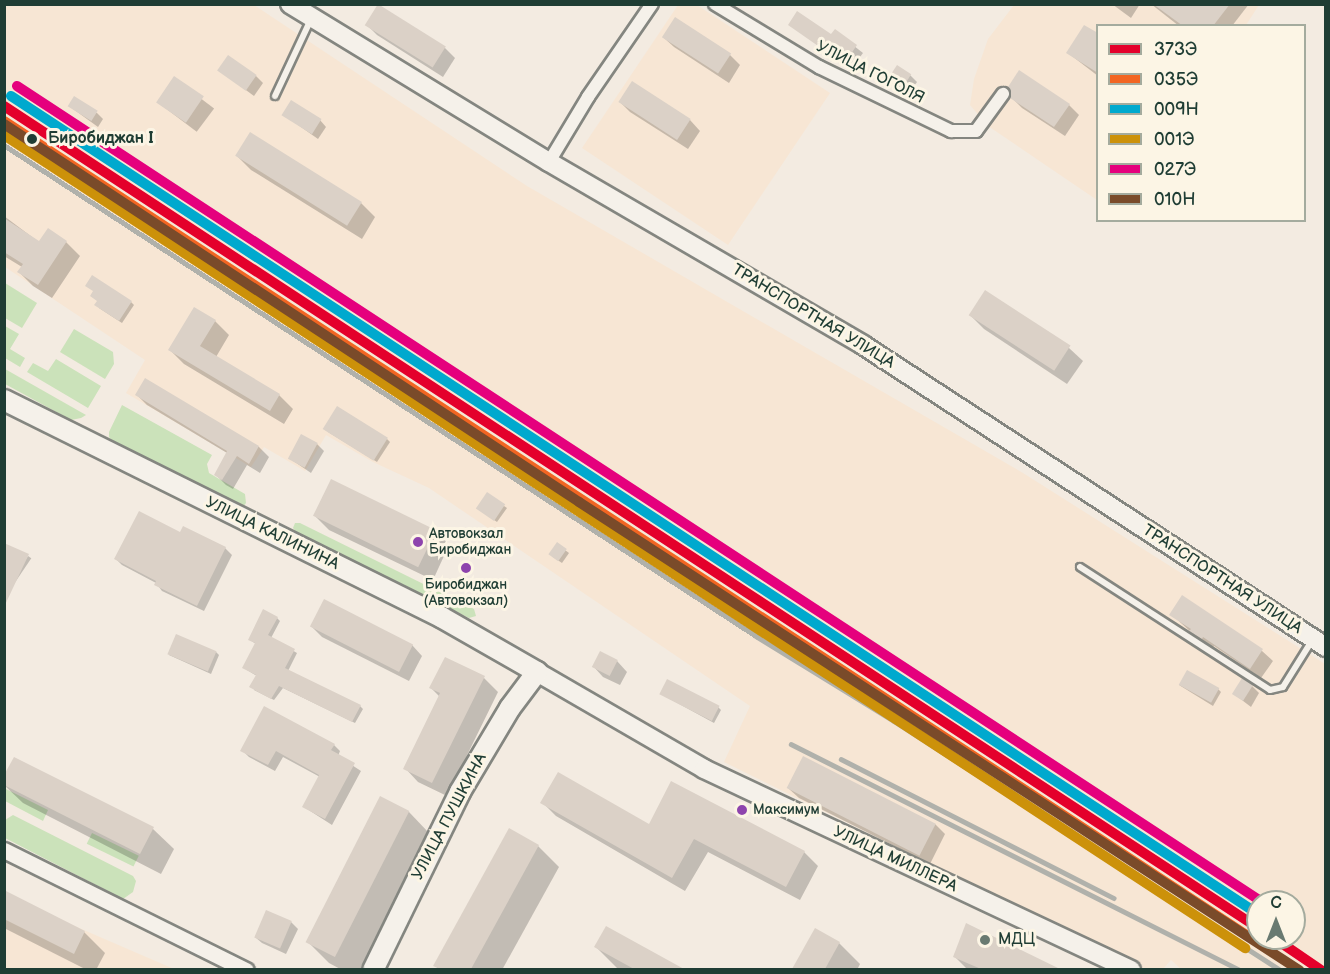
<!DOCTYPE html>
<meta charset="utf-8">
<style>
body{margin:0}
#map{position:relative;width:1330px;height:974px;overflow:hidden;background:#f3ebe1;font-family:"Balsamiq Sans",sans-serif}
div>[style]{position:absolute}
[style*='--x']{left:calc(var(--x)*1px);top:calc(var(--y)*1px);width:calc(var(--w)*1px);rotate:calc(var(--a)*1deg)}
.built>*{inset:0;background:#f7e6d4}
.green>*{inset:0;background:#cbe2ba;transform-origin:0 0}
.shadow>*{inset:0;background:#0003;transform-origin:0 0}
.building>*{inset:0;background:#dbd1c7;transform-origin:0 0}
.roads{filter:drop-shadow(2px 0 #848680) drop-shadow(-2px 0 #848680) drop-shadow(0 2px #848680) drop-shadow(0 -2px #848680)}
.service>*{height:6px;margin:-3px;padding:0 3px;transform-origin:3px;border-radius:3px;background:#f5f1ea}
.minor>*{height:12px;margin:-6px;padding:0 6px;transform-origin:6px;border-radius:6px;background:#f5f1ea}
.tertiary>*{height:15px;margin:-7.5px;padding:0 7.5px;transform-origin:7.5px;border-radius:7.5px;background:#f5f1ea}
.secondary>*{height:18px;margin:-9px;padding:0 9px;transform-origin:9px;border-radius:9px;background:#f5f1ea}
.primary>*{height:20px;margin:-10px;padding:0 10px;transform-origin:10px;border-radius:10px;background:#f5f1ea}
.rail>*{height:4.5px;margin:-2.25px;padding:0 2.25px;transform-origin:2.25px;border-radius:2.25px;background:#b0b1ab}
.rail-1>*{height:10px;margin:-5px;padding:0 5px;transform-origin:5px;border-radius:5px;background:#e4002b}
.rail-2>*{height:10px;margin:-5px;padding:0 5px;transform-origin:5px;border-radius:5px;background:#f26522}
.rail-3>*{height:10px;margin:-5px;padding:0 5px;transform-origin:5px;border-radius:5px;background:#00a9ce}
.rail-4>*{height:10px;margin:-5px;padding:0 5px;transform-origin:5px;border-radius:5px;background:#cc910a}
.rail-5>*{height:10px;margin:-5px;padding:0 5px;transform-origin:5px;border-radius:5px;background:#e5007d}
.rail-6>*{height:10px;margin:-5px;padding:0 5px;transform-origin:5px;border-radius:5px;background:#7a4b2a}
.dots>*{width:16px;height:16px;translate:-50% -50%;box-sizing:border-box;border:3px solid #fcf5e5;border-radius:50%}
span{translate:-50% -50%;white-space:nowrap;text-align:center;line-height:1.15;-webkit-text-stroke:6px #fcf5e5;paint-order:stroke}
.bus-label{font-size:14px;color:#1f3d34}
.left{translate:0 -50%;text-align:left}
.street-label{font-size:16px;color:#1f3d34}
.stop-label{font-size:16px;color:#1f3d34;font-weight:700}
.poi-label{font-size:16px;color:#1f3d34}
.frame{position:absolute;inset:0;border:6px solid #1f3d34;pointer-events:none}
.legend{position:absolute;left:1096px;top:24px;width:210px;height:198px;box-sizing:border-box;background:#fcf5e5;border:2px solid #a4ab9e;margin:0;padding:8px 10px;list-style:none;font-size:18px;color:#1f3d34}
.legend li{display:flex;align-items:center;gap:12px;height:30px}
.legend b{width:30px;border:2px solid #a4ab9e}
.north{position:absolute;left:1246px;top:890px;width:60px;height:60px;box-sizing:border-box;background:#fcf5e5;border:2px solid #a4ab9e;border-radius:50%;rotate:0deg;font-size:16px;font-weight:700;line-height:24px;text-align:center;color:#1f3d34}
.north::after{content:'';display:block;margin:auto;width:21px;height:27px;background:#697a71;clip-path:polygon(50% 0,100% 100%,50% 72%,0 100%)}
</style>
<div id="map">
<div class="built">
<i style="clip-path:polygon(evenodd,4px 5px,254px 5px,527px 186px,1023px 473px,1325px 664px,1325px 969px,1181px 969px,1171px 960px,1163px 969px,1144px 969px,724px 762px,750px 706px,429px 488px,373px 462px,326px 435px,305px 471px,264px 447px,251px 467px,126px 393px,145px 360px,5px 267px,4px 5px,1258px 902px,1294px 902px,1294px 938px,1258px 938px,1258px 902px)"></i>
<i style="clip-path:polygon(678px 5px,697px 5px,830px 93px,728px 245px,582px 148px)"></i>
<i style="clip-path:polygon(1014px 5px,1259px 5px,1246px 25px,1098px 26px,1097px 200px,988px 126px,970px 105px,974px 79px,988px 39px)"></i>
<i style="clip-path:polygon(5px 896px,174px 969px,5px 969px)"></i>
</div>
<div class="green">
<i style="clip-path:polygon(5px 283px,37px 303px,22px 328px,5px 318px)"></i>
<i style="clip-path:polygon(5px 326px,19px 334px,10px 349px,25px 358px,20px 367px,5px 358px)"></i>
<i style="clip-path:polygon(74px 329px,113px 352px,114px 364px,105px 379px,60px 352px)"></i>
<i style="clip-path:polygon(56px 359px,101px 386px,88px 408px,27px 372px,33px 363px,48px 371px)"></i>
<i style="clip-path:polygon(4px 369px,5px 369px,86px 415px,81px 418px,71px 420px,5px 384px)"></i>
<i style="clip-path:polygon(122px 405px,212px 455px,207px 464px,209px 473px,245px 494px,246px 503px,243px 507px,238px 508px,118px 447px,109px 437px,109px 432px)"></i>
<i style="clip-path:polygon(295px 523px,300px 523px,474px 609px,476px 616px,469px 618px,296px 532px,293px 528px)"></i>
<i style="clip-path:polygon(4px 788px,48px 810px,43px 821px,5px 801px)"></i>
<i style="clip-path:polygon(13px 815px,133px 876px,136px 881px,133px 892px,123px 899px,5px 838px,5px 820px)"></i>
<i style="left:92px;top:833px;width:52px;height:12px;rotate:26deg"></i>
</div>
<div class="shadow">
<i style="clip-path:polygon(1112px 4px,1140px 4px,1131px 18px)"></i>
<i style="clip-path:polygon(1151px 4px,1249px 4px,1232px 26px,1179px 26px)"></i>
<i style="clip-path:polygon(367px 25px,445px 48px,455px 58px,443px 77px,377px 35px)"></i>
<i style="clip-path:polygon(790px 25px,831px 36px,835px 31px,863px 53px,851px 69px)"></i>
<i style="clip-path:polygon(1098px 35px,1098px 76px,1068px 53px)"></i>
<i style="clip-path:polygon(663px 37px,730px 55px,740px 65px,729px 83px,674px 47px)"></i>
<i style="clip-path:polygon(220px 71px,256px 76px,263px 83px,254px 96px)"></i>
<i style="clip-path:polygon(910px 75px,917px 82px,907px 96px,888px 81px)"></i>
<i style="left:175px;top:79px;width:49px;height:29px;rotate:37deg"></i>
<i style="clip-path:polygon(1011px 97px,1069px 105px,1079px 115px,1065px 136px,1022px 108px)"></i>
<i style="clip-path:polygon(620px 102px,690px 120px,700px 131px,688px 149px,630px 112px)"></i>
<i style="clip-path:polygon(69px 106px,97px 113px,103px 119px,98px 127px)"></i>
<i style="clip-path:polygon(284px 115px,320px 120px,326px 127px,318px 139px)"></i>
<i style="clip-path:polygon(237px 156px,361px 203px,375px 217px,362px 239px,251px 170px)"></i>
<i style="clip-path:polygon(4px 216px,40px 243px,66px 242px,80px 256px,52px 298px,33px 286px,19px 272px,22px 267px,4px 256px)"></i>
<i style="clip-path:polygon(131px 302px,134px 305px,122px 323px,99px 308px)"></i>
<i style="clip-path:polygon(970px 315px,1069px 348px,1083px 361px,1067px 384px,984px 329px)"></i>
<i style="clip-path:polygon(215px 321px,229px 335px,216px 357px,279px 395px,293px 409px,284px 424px,184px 364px,170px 350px)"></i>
<i style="clip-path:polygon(146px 380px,259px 447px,269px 457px,260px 473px,247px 465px,233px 489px,226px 485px,216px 475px,227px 453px,147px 405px,137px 395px)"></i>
<i style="clip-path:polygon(328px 432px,387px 439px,390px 442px,377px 462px)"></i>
<i style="clip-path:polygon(317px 444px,324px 451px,311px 473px,289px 458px)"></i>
<i style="clip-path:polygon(504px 506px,507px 508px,497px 522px,481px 511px)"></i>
<i style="clip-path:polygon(315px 516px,436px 531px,449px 545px,433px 580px,329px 530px)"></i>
<i style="clip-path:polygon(181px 534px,225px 548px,232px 555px,204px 611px,162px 591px,156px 583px,122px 565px,116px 559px)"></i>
<i style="clip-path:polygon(557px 544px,569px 553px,562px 563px,553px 557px)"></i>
<i style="left:28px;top:556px;width:4px;height:55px;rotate:34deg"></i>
<i style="clip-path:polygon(1182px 597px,1262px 651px,1273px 661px,1261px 678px,1214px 646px,1212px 649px,1201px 641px,1171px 614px)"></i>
<i style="clip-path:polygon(277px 618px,280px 621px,271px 638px,297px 653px,288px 671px,360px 706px,363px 709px,355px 723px,283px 688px,274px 700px,254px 690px,257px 676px,247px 670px,256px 644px,250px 640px)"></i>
<i style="clip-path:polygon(312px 627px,412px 645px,422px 656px,409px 681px,322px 637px)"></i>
<i style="clip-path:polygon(216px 652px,219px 655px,211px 674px,169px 655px)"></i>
<i style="clip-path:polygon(446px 659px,484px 678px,498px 692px,447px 796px,418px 782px,405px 768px,440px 697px,431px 688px)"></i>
<i style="clip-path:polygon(617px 661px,627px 672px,620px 685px,603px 677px,593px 666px)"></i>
<i style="clip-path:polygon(1179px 685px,1218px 689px,1221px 692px,1213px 706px)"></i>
<i style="clip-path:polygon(1252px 686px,1259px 693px,1251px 707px,1234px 694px)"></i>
<i style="clip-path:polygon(661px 694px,718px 707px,721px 710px,714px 723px)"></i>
<i style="clip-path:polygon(334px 745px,340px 751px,338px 756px,361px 771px,332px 825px,304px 807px,320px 777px,283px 757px,275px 771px,249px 757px,242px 750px)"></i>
<i style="clip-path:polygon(672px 783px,804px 852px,818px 866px,800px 900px,708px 852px,685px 891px,556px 816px,542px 802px,649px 826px)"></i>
<i style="clip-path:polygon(4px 785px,153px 829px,174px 849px,161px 874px,23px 803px)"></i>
<i style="clip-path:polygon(788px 788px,935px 824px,945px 834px,930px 864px,799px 798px)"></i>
<i style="clip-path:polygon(380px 798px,409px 812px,429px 833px,361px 970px,342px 970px,329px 963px,308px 942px)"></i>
<i style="clip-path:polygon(538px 846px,559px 867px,502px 970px,439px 970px,435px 965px)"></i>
<i style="clip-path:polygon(4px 892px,84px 932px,105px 953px,96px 970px,87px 970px,4px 928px)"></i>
<i style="clip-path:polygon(291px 922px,298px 929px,286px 954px,262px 943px,255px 937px)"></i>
<i style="clip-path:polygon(967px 925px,1057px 970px,968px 970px,954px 956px)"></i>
<i style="clip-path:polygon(607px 928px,681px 970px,617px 968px,596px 947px)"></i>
<i style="clip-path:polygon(815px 930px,839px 943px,860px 964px,857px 970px,793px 970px)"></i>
</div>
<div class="building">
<i style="left:378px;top:4px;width:80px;height:25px;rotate:32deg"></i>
<i style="clip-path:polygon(1153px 4px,1230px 4px,1213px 26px,1183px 26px)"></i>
<i style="clip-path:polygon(797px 11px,831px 34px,835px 29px,857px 45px,844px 64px,788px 25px)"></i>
<i style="left:675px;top:17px;width:67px;height:24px;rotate:33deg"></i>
<i style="clip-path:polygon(1084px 25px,1098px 33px,1098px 73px,1066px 53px)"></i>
<i style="left:228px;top:55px;width:35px;height:19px;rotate:35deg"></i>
<i style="left:897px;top:65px;width:17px;height:20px;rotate:33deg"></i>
<i style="clip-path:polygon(1019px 70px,1070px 104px,1054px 127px,1010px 98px,1008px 87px)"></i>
<i style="left:174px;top:76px;width:36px;height:32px;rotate:34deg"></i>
<i style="left:632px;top:81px;width:70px;height:25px;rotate:33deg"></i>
<i style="left:74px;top:96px;width:28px;height:12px;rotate:32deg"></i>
<i style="left:291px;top:100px;width:36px;height:18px;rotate:32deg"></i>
<i style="left:250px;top:132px;width:132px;height:28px;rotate:32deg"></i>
<i style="clip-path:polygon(4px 218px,39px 241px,48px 228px,67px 241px,38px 285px,17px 272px,23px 264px,4px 252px)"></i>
<i style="clip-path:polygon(92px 275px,132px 301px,119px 321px,94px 305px,97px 301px,90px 296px,93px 291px,85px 286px)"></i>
<i style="left:985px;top:290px;width:102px;height:30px;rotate:33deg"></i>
<i style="clip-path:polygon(194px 307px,216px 320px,200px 346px,280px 394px,270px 411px,168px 350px)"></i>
<i style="clip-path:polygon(145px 378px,259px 446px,249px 464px,237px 456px,222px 480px,214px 475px,227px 451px,135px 395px)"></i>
<i style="left:337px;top:406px;width:60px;height:27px;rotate:32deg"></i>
<i style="left:301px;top:434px;width:19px;height:28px;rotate:28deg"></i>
<i style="left:331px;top:479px;width:117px;height:41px;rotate:26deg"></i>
<i style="left:487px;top:492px;width:22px;height:20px;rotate:34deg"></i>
<i style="clip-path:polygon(139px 511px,180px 532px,183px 526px,226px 547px,197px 606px,154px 585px,156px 581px,114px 559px)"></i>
<i style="left:557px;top:542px;width:12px;height:15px;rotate:35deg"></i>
<i style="clip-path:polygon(4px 543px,29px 554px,4px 607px)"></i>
<i style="clip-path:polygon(1182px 595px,1263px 649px,1250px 669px,1203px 637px,1202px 639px,1189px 631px,1191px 629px,1169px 615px)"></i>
<i style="left:324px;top:599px;width:100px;height:31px;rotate:27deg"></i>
<i style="clip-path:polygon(263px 609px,278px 617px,268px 635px,295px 649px,285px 668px,361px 705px,352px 722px,279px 686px,271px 699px,249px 687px,256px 675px,242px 668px,255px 643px,248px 640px)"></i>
<i style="left:176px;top:634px;width:44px;height:22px;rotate:23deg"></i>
<i style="left:600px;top:651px;width:20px;height:18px;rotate:27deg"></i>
<i style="clip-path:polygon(445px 657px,485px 676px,432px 783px,403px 769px,440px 693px,429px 688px)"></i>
<i style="left:1187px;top:670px;width:37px;height:17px;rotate:29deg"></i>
<i style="left:1242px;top:678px;width:13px;height:19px;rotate:32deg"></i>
<i style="left:667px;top:679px;width:59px;height:17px;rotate:27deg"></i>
<i style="clip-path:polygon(264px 706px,335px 744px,331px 750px,355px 763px,325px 819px,302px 807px,319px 775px,276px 751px,268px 765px,240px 751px)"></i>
<i style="left:803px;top:756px;width:149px;height:36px;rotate:27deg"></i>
<i style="clip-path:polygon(14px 757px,154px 827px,140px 854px,4px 785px,4px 775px)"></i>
<i style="clip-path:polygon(558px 772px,649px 824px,671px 781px,805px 851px,786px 887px,694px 839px,672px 878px,540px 803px)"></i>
<i style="left:380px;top:796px;width:33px;height:164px;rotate:27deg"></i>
<i style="clip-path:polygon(509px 828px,539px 845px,471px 969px,440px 969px,433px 966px)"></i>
<i style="clip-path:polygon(4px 890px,85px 931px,74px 954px,4px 919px)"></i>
<i style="left:266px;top:910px;width:28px;height:30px;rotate:23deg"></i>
<i style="clip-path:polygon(966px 923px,1060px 969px,981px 969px,953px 957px)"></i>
<i style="clip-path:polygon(606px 926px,684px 969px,634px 969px,594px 947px)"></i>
<i style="clip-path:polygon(815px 928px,840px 942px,825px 969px,792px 969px)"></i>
</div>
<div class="roads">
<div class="service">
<i style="--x:275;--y:96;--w:85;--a:-64.9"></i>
<i style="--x:1080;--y:567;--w:226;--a:32.9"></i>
<i style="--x:1270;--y:690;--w:13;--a:-13"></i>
<i style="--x:1283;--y:687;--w:57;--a:-58"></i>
</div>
<div class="minor">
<i style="--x:715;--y:4;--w:122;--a:31.2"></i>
<i style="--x:819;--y:67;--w:147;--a:25.9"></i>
<i style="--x:951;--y:131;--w:25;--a:0"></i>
<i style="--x:976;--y:131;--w:46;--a:-53.9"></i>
<i style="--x:549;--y:162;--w:76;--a:-59"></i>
<i style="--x:588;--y:97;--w:113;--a:-55.5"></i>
</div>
<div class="tertiary">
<i style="--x:4;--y:850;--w:270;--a:26.4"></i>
</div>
<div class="secondary">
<i style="--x:290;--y:4;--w:303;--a:31.4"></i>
<i style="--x:549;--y:162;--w:363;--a:30.2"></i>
<i style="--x:863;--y:345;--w:553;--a:33.12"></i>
<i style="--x:537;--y:672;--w:193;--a:30.1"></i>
<i style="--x:704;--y:769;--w:472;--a:25.2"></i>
</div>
<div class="primary">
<i style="--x:4;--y:400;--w:488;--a:26.4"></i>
<i style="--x:441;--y:617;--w:111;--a:29.8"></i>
<i style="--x:537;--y:672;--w:45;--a:126.9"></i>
<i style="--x:510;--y:708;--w:98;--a:120.8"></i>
<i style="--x:460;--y:792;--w:198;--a:116"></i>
</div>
</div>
<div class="rail">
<i style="--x:4;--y:145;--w:898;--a:33.14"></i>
<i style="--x:756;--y:636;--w:162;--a:31.6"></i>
<i style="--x:894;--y:721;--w:459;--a:32.8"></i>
<i style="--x:791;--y:744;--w:503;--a:26.72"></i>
<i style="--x:841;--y:759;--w:306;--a:27"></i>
</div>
<div class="rail-1">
<i style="--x:4;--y:106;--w:1499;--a:33.24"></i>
<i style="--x:1274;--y:938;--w:57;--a:34.2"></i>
</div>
<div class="rail-2">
<i style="--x:4;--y:121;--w:1491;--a:33.23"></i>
</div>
<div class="rail-3">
<i style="--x:11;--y:96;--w:1491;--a:33.26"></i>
</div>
<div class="rail-4">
<i style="--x:4;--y:135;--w:1484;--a:33.23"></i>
</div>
<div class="rail-5">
<i style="--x:17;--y:86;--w:1489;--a:33.24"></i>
</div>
<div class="rail-6">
<i style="--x:4;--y:124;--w:688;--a:33.32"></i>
<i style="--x:579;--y:502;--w:859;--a:33.02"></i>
</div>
<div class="dots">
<i style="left:32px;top:139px;background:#1f3d34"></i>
<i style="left:418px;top:542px;background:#8e44ad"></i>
<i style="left:466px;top:568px;background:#8e44ad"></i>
<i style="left:742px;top:810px;background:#8e44ad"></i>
<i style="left:985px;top:940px;background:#697a71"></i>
</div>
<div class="bus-label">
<span class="left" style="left:429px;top:542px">Автовокзал<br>Биробиджан</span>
<span style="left:466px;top:593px">Биробиджан<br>(Автовокзал)</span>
<span class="left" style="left:753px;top:810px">Максимум</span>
</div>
<div class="street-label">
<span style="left:870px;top:73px;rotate:27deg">УЛИЦА ГОГОЛЯ</span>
<span style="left:813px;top:317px;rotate:31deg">ТРАНСПОРТНАЯ УЛИЦА</span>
<span style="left:272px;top:534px;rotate:26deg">УЛИЦА КАЛИНИНА</span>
<span style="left:1222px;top:580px;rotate:33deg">ТРАНСПОРТНАЯ УЛИЦА</span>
<span style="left:450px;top:817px;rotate:-62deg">УЛИЦА ПУШКИНА</span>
<span style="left:895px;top:860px;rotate:25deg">УЛИЦА МИЛЛЕРА</span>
</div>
<div class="stop-label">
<span class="left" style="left:48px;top:139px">Биробиджан I</span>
</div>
<div class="poi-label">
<span class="left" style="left:998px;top:940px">МДЦ</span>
</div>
<div class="frame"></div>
<ul class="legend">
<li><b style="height:8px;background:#e4002b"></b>373Э</li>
<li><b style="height:8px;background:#f26522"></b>035Э</li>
<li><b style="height:8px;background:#00a9ce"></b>009Н</li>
<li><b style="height:8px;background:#cc910a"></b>001Э</li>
<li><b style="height:8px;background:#e5007d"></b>027Э</li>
<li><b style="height:8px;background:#7a4b2a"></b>010Н</li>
</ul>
<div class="north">С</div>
</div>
